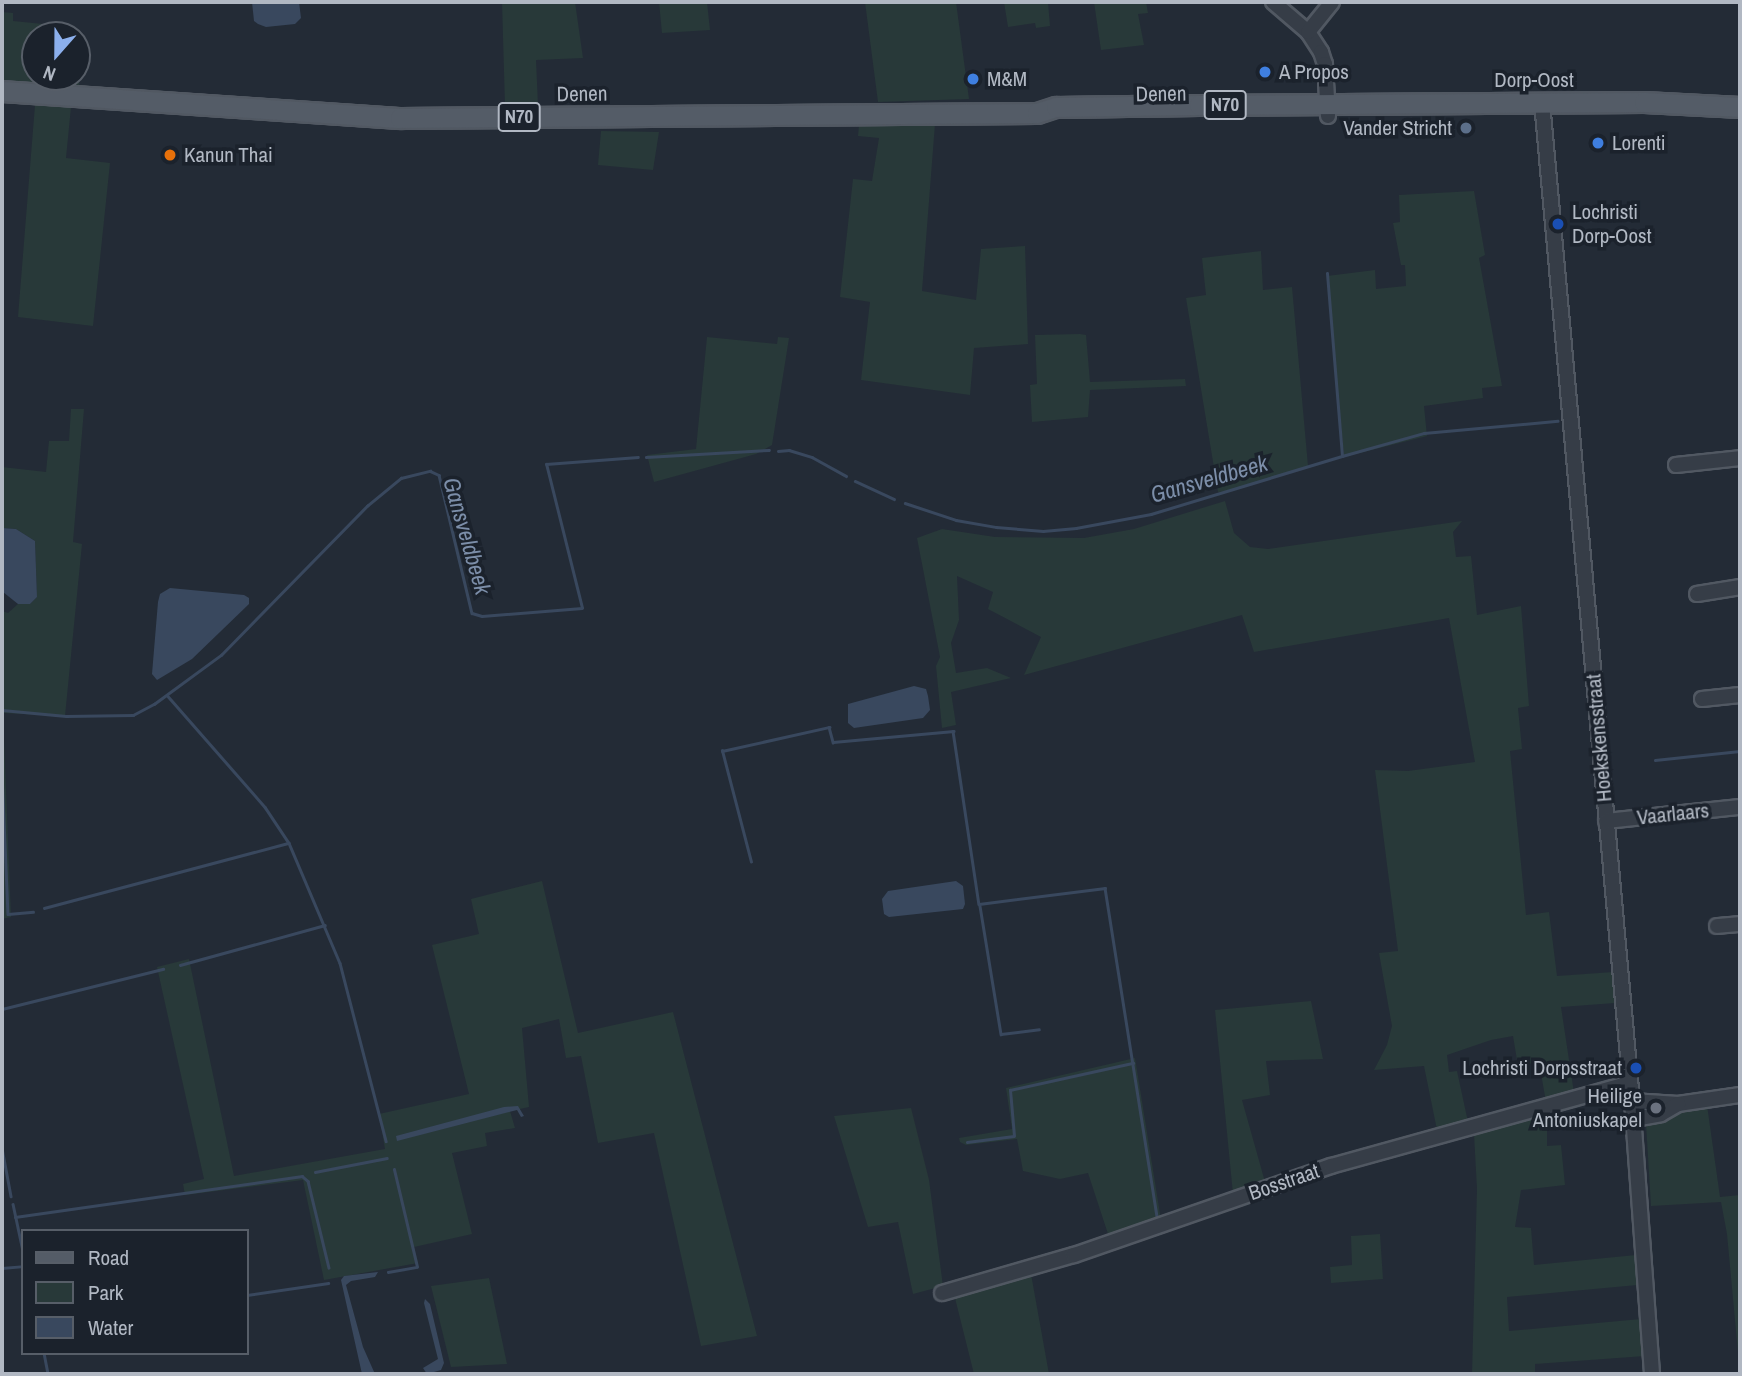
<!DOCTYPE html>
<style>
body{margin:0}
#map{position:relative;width:1742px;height:1376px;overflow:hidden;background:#232b36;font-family:"Archivo Narrow",sans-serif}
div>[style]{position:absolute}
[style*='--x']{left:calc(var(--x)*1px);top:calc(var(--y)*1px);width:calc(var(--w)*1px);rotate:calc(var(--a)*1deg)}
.green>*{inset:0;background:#283939}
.water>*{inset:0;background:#39485e}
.stream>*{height:2.5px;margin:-1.25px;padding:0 1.25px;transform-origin:1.25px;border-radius:1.25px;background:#39485e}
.roads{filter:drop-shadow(2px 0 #515862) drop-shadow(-2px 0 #515862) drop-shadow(0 2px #515862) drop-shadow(0 -2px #515862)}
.minor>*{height:14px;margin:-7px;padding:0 7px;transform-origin:7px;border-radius:7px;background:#363d47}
.major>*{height:19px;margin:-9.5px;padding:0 9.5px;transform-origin:9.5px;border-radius:9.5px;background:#545c67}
.dots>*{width:19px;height:19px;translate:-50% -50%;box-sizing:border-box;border:4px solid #1b222c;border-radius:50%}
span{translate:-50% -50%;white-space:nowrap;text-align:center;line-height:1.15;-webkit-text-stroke:7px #1b222c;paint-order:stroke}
.shield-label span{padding:2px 5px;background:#1b222c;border:2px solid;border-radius:5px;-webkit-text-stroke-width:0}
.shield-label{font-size:19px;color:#b1b8c3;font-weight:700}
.poi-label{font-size:21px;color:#b1b8c3}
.left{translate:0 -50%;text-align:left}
.right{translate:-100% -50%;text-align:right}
.street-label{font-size:21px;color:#b1b8c3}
.water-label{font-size:23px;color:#7c8ea9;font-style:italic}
.frame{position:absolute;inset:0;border:4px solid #b1b8c3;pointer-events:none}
.legend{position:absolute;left:21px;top:1229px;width:228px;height:126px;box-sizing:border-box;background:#1b222c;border:2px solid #575e68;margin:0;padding:9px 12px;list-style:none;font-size:21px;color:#b1b8c3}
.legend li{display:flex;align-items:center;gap:14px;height:35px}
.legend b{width:35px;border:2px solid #575e68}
.north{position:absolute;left:21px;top:21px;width:70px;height:70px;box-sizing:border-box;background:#1b222c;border:2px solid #575e68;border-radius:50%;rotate:201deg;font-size:19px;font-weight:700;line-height:28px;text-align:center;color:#b1b8c3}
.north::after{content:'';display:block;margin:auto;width:24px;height:32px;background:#8cb0ed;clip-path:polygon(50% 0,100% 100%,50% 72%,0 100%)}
</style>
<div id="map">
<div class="green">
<i style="clip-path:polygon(502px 2px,575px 2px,583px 58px,536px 60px,538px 105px,505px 106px)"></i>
<i style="clip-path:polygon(659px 2px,707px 2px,710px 30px,662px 33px)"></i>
<i style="clip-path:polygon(865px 2px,956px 2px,969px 99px,878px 102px)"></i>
<i style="clip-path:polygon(1004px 2px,1048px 2px,1050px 26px,1036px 28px,1035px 23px,1008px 27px)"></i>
<i style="clip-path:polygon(1094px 2px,1146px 2px,1148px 13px,1138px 14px,1144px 45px,1101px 50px)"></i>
<i style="clip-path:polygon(2px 12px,13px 13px,13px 21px,73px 27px,77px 35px,35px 35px,35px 77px,77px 77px,77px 36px,83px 49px,79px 86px,2px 80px)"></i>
<i style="clip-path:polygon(35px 105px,71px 107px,66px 158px,110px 163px,93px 326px,18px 317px)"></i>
<i style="clip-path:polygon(935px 124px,922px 291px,976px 300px,981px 249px,1025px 246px,1028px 344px,974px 348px,970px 395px,861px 380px,870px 302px,840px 297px,853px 179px,872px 181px,879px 138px,858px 136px,859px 125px)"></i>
<i style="clip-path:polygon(601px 131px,659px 132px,653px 170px,598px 165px)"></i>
<i style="clip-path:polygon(1474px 191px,1485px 255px,1479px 258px,1502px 386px,1482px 388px,1483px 398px,1424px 406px,1427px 436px,1344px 457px,1327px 276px,1375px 270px,1376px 289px,1406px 286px,1405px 265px,1401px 265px,1393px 223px,1400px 222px,1399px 195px)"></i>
<i style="clip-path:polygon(1261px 251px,1263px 290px,1292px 287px,1308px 466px,1231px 491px,1218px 492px,1186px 298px,1206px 295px,1202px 258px)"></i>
<i style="clip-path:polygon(1080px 334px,1086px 335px,1090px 382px,1185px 379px,1186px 386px,1090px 390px,1088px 417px,1032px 422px,1030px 385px,1037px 384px,1035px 335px)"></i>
<i style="clip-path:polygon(707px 337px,777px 344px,778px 337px,789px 338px,772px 445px,756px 454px,654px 482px,647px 455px,696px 449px)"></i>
<i style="clip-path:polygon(71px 409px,84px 409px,73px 542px,82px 544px,65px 716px,3px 713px,11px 917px,2px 919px,2px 611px,8px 613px,18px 604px,30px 604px,37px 597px,35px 541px,16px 529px,2px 528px,2px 467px,46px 472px,49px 441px,69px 441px)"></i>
<i style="clip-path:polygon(1225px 501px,1234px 533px,1250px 547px,1268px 549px,1462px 521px,1453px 532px,1456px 557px,1471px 556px,1477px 615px,1521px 606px,1529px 706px,1518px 708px,1522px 749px,1510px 751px,1526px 915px,1549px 912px,1557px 976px,1613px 972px,1615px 1003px,1561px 1007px,1574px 1093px,1546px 1102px,1539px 1062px,1518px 1066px,1513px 1036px,1491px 1040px,1447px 1055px,1449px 1072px,1457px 1071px,1468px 1122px,1437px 1130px,1424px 1066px,1374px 1070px,1387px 1045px,1392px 1026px,1379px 953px,1398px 951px,1375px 770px,1408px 771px,1475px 762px,1449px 618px,1254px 652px,1242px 615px,1024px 675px,1041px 637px,988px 609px,993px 592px,957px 576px,959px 620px,951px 643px,956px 673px,987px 668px,1011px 678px,951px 692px,956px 725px,942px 728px,936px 666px,940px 657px,917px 538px,942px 529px,995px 537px,1084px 538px,1134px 529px)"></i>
<i style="clip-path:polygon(542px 881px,578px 1033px,673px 1012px,757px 1336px,701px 1346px,654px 1133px,598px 1143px,581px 1056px,566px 1058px,559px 1019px,522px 1028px,529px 1107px,510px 1111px,515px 1128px,485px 1133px,487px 1146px,452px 1153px,472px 1234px,414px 1247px,418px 1263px,324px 1280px,303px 1180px,185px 1195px,183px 1184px,204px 1179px,157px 967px,189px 959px,234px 1176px,385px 1149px,379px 1114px,469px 1094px,432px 945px,479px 934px,471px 899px)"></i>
<i style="clip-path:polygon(1311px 1001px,1323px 1059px,1266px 1061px,1270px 1095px,1242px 1100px,1265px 1182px,1233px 1194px,1215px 1010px)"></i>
<i style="clip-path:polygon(1135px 1058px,1161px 1220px,1109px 1237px,1088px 1173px,1060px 1179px,1023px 1171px,1017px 1139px,966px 1145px,960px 1142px,959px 1138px,1012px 1129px,1006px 1088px)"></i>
<i style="clip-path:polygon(1707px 1105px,1720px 1197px,1740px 1195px,1740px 1374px,1727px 1234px,1721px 1202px,1651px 1206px,1646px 1124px)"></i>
<i style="clip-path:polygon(911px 1108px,929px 1180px,943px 1286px,913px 1294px,898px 1222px,868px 1227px,834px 1116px)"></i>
<i style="clip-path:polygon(1547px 1114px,1547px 1146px,1561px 1145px,1565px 1185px,1521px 1190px,1515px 1227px,1531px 1228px,1534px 1265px,1636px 1255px,1637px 1285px,1507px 1297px,1509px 1331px,1641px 1319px,1645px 1356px,1535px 1364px,1535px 1374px,1472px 1374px,1477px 1189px,1474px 1134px)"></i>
<i style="clip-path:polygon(1380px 1234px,1383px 1279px,1331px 1283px,1330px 1267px,1352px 1265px,1351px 1236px)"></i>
<i style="clip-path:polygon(1031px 1274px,1049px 1374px,974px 1374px,955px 1298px)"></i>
<i style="clip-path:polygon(489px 1278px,507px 1364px,451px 1367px,431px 1286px)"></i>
</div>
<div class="water">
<i style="clip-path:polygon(252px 2px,299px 2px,301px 18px,295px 24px,266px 27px,258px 24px,254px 21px)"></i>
<i style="clip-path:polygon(2px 528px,16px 529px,35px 541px,37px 597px,30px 604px,18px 604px,3px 592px)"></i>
<i style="clip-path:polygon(170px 588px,244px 595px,249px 598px,249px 604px,192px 659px,157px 680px,152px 674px,158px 602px,160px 594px)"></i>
<i style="clip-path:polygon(914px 686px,926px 689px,928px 696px,930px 710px,923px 718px,854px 728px,848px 723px,848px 704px)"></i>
<i style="clip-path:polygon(956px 881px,963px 886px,965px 904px,963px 909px,889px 917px,884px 914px,882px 899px,888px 891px)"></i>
<i style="clip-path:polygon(518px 1106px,524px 1116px,521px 1117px,517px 1110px,397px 1141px,396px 1136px,504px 1107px)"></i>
<i style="clip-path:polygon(378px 1272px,375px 1277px,351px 1281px,346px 1285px,363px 1347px,375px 1374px,362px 1374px,341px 1280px,344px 1276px)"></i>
<i style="clip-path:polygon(425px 1299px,430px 1304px,444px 1363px,441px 1370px,427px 1374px,423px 1368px,438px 1359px,424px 1303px)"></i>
</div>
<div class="stream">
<i style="--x:778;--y:451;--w:11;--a:-5"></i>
<i style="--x:789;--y:450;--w:24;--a:17"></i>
<i style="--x:812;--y:457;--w:39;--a:29"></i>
<i style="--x:1342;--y:456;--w:85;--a:-15.7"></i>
<i style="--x:1424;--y:433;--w:134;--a:-5.2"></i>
<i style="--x:646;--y:457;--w:123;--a:-3.3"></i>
<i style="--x:855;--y:481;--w:43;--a:24.8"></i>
<i style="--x:905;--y:503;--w:54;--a:18.4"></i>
<i style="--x:956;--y:520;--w:41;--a:9.9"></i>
<i style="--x:996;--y:527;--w:47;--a:4.9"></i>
<i style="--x:1043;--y:531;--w:33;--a:-5"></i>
<i style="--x:1076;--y:528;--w:76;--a:-10.6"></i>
<i style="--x:1151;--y:514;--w:200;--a:-16.9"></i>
<i style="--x:1342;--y:456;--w:183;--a:-94.7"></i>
<i style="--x:167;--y:695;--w:149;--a:48.8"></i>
<i style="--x:265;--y:807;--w:43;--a:56.3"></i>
<i style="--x:289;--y:843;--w:130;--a:67"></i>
<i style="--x:340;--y:963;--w:184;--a:75.5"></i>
<i style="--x:2;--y:710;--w:64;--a:5.4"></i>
<i style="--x:66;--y:716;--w:67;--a:-0.9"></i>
<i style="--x:133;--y:715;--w:24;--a:-28"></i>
<i style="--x:154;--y:704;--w:83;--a:-36.2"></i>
<i style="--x:221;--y:655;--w:209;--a:-45.6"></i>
<i style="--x:367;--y:506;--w:44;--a:-39.5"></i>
<i style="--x:401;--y:478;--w:30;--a:-14"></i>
<i style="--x:430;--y:471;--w:10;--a:24"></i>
<i style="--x:439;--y:475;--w:142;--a:76.6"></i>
<i style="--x:472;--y:613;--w:10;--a:17"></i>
<i style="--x:482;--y:616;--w:100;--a:-4.6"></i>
<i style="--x:582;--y:608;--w:148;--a:-104"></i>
<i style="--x:546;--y:464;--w:92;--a:-4.4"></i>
<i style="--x:1655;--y:760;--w:85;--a:-6"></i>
<i style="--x:2;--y:772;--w:142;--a:87.6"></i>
<i style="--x:8;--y:914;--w:25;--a:-5"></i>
<i style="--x:751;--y:862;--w:115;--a:-104.6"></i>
<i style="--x:722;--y:751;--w:110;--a:-12.6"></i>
<i style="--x:829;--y:727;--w:16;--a:75"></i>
<i style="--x:833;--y:742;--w:121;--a:-5.2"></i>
<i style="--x:953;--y:731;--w:175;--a:81.5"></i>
<i style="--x:979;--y:904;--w:127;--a:-7.2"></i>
<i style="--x:1105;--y:888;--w:333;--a:81"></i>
<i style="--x:980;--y:906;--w:130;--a:80.7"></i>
<i style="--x:1001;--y:1034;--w:38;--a:-7"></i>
<i style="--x:44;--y:908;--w:253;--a:-14.9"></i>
<i style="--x:180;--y:965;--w:150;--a:-15.4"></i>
<i style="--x:2;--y:1009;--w:166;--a:-14"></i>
<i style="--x:967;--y:1142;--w:47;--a:-7.3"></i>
<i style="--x:1014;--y:1136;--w:46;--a:-95"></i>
<i style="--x:1010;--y:1090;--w:126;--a:-12.4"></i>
<i style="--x:2;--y:1148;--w:49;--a:79.4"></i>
<i style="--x:315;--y:1172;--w:73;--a:-11"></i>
<i style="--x:13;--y:1204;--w:48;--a:78"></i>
<i style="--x:15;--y:1217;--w:290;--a:-8.1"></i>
<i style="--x:302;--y:1176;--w:8;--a:40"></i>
<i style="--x:308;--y:1181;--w:89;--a:76.4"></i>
<i style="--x:2;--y:1268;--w:21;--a:-5"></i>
<i style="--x:388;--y:1272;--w:29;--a:-10"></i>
<i style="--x:417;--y:1267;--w:100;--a:-103.3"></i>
<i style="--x:247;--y:1295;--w:82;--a:-8.4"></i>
<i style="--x:44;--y:1353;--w:21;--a:79"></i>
</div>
<div class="roads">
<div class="minor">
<i style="--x:1273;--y:2;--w:46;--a:40.6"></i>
<i style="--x:1308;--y:32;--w:24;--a:57"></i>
<i style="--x:1321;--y:52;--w:13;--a:72"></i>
<i style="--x:1325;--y:64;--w:52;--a:86.7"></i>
<i style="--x:1308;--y:32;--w:38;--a:-51"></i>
<i style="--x:1542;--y:102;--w:1003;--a:84.85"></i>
<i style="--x:1632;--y:1101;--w:274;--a:85.8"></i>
<i style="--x:1676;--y:465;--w:64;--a:-6.2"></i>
<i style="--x:1697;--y:594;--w:44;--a:-9.2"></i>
<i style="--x:1702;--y:699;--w:38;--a:-6"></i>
<i style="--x:1606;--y:821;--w:135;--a:-6"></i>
<i style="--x:1717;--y:926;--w:23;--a:-5"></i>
<i style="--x:1632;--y:1101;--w:46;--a:3.7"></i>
<i style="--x:1678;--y:1104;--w:63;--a:-8.3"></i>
<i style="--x:1634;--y:1119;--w:27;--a:-10"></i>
<i style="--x:1661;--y:1114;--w:20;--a:-30"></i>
<i style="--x:942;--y:1293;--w:137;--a:-16.1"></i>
<i style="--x:1074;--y:1255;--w:272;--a:-19.1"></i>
<i style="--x:1331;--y:1166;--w:310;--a:-15.5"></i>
</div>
<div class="major">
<i style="--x:2;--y:91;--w:399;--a:3.9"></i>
<i style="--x:400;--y:118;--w:637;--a:-0.45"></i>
<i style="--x:1037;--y:113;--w:20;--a:-18"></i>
<i style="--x:1056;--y:107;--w:143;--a:-0.8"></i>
<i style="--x:1199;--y:105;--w:445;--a:-0.4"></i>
<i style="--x:1644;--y:102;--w:96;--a:3"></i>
</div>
</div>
<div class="dots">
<i style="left:1265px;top:72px;background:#3f7fe0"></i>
<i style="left:973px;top:79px;background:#3f7fe0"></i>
<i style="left:1466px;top:128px;background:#5c6f8a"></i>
<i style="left:1598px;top:143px;background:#3f7fe0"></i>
<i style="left:170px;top:155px;background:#e8710a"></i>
<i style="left:1558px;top:224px;background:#1a4fb4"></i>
<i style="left:1636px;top:1068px;background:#1a4fb4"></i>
<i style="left:1656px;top:1108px;background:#6b7280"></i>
</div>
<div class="shield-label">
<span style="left:1225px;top:105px">N70</span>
<span style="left:519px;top:117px">N70</span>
</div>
<div class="poi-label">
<span class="left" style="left:1279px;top:72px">A Propos</span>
<span class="left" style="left:987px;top:79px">M&amp;M</span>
<span class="right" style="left:1452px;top:128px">Vander Stricht</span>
<span class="left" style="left:1612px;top:143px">Lorenti</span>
<span class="left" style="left:184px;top:155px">Kanun Thai</span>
<span class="left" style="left:1572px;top:224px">Lochristi<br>Dorp-Oost</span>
<span class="right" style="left:1622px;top:1068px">Lochristi Dorpsstraat</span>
<span class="right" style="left:1642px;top:1108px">Heilige<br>Antoniuskapel</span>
</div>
<div class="street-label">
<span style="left:1534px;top:80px">Dorp-Oost</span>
<span style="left:582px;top:94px;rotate:-1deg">Denen</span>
<span style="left:1161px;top:94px;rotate:-1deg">Denen</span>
<span style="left:1599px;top:738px;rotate:-95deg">Hoekskensstraat</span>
<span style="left:1673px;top:814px;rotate:-6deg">Vaarlaars</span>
<span style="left:1284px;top:1182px;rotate:-19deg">Bosstraat</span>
</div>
<div class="water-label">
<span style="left:1209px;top:479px;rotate:-16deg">Gansveldbeek</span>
<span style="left:467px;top:536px;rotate:74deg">Gansveldbeek</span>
</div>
<div class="frame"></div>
<ul class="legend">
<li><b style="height:9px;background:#545c67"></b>Road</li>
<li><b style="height:19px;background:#283939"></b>Park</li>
<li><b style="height:19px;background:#39485e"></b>Water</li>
</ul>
<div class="north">N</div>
</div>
